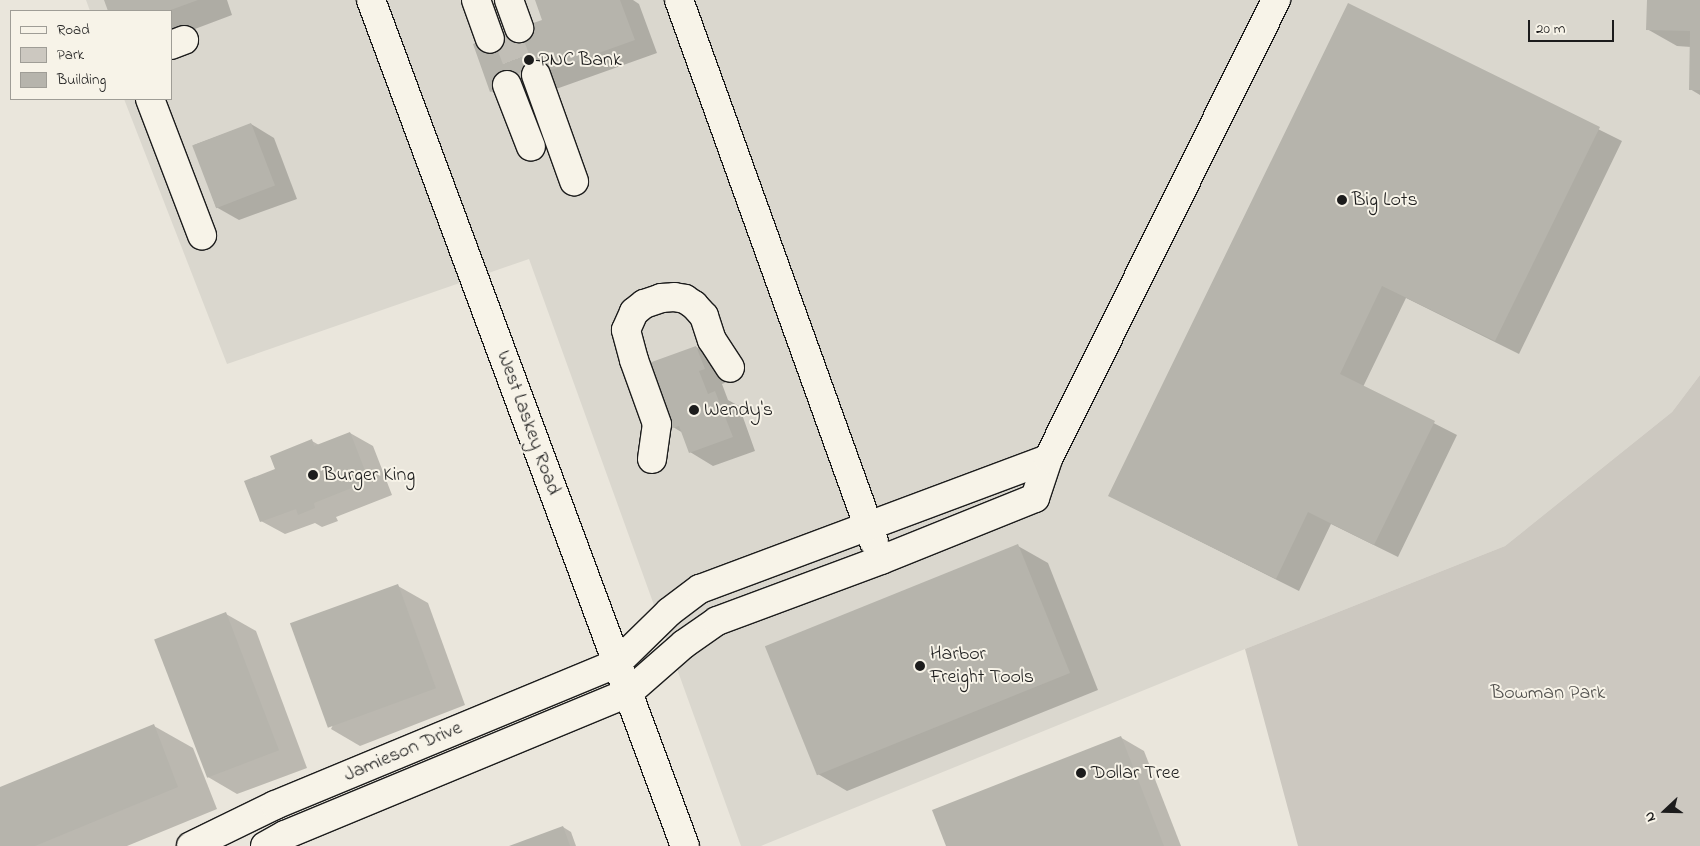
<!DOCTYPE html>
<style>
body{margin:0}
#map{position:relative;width:1700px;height:846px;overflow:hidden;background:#eae6dc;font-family:"Indie Flower",sans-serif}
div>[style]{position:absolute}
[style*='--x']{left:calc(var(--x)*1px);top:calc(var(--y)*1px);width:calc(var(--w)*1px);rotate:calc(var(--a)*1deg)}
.built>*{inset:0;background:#dad7ce}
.green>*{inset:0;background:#ccc8c0}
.shadow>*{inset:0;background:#0003}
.building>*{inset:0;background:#b6b4ac;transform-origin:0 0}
.minor-tunnel>*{height:28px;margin-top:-14px;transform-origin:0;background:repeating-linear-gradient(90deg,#c1beb6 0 28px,transparent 0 42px)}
.roads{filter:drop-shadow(1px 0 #1c1c1c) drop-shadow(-1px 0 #1c1c1c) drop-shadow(0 1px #1c1c1c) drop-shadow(0 -1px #1c1c1c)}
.minor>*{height:28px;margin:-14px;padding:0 14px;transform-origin:14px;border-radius:14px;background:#f7f3e8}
.major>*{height:28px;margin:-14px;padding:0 14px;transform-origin:14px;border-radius:14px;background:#f7f3e8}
.dots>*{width:14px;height:14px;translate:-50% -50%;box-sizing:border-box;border:2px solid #f7f3e8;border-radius:50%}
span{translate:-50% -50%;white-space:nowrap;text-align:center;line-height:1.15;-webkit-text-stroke:4px #f7f3e8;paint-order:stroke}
.poi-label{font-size:20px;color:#1c1c1c}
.left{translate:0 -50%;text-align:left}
.street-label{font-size:20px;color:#1c1c1c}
.park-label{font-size:20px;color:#51504d}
.legend{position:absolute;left:10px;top:10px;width:162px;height:90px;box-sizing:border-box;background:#f7f3e8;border:1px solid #9f9d96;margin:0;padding:6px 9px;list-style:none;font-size:15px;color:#1c1c1c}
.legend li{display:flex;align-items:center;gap:10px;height:25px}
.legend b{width:25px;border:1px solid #9f9d96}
.north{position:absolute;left:1640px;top:786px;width:50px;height:50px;-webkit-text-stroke:4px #f7f3e8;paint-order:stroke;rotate:249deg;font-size:14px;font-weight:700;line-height:20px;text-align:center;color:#1c1c1c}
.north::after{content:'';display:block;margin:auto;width:18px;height:22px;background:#1c1c1c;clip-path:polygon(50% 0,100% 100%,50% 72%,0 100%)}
.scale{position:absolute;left:1528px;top:20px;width:86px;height:22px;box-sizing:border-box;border:2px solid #1c1c1c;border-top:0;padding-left:6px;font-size:15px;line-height:18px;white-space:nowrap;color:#1c1c1c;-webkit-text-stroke:4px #f7f3e8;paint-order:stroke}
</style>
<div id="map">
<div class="built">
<i style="clip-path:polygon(86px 0,1700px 0,1700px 375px,1672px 412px,1505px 546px,1245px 649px,761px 846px,741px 846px,529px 259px,227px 364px,124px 99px,171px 99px,171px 11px,90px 11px)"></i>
</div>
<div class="green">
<i style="clip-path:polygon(1700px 375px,1700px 846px,1298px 846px,1245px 649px,1505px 546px,1672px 412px)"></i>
</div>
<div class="shadow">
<i style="clip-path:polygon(105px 0,227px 0,232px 15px,171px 38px,171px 11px,110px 11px)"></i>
<i style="clip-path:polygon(537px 0,633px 0,639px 4px,657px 53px,514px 104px,491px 91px,544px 20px)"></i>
<i style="clip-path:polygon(1648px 0,1700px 0,1700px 95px,1690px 89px,1691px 47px,1677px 46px,1647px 29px)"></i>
<i style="clip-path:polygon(1349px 5px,1622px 141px,1519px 354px,1406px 298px,1363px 387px,1457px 435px,1398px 557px,1331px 524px,1299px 591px,1110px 496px)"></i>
<i style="clip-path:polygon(251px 124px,274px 138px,297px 199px,239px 220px,216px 207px,194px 145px)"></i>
<i style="clip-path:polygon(696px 347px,719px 361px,727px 382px,722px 384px,728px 400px,739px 406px,755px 451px,713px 466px,690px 452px,683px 433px,673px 427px)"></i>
<i style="clip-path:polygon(350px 433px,373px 446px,392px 495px,336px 517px,338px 521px,322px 527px,315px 523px,285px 534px,261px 521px,276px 470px,312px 441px,319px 445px)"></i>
<i style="clip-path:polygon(1018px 546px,1048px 563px,1098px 690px,847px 791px,818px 774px)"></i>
<i style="clip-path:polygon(398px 586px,428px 603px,465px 705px,360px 746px,331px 729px)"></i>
<i style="clip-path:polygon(226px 614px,256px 631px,307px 768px,237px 794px,208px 777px)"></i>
<i style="clip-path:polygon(154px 726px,193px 748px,217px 809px,127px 846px,0 846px,0 789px)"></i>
<i style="clip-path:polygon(1120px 737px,1144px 751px,1181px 846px,947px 846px)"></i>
<i style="clip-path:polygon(563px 827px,571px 832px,576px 846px,512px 846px)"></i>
</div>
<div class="building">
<i style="clip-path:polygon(104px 0,198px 0,168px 11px,108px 11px)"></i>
<i style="clip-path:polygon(535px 0,620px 0,635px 40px,490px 92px,473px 44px,542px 20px)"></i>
<i style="clip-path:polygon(1647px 0,1700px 0,1700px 90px,1689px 90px,1690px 31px,1646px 30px)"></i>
<i style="clip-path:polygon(1348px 3px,1600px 127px,1495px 341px,1382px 286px,1340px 374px,1435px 421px,1374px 545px,1308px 512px,1276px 579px,1108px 496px)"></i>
<i style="left:251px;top:123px;width:67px;height:63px;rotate:69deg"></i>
<i style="clip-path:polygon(696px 346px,705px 369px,699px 371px,708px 394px,715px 391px,733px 437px,689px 453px,679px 426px,672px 428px,649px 363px)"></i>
<i style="clip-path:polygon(350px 432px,369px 481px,314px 503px,315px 508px,298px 515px,296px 509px,260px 522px,244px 481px,275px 469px,270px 456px,312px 439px,314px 446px)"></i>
<i style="left:1018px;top:544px;width:139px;height:273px;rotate:68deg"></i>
<i style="left:398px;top:584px;width:111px;height:115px;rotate:70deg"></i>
<i style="left:226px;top:612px;width:148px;height:77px;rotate:69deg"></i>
<i style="clip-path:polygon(154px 724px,178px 787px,35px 846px,0 846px,0 787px)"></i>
<i style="clip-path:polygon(1121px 736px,1164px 846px,946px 846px,932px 810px)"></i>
<i style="clip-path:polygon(563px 826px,570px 846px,509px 846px)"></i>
</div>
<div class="minor-tunnel">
<i style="--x:506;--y:33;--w:50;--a:69"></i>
</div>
<div class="roads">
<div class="minor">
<i style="--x:476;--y:0;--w:41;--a:70.3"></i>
<i style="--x:509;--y:0;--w:30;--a:70"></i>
<i style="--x:679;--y:0;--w:576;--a:70.21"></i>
<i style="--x:171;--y:45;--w:14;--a:-21"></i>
<i style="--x:536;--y:75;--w:113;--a:70.3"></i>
<i style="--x:507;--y:85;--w:66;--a:68.8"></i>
<i style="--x:150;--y:99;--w:146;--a:69.1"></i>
<i style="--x:652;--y:459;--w:35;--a:-82"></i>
<i style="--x:657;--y:424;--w:68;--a:-109.8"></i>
<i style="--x:634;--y:360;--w:31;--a:-105"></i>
<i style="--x:626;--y:330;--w:20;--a:-66"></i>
<i style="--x:634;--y:312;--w:13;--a:-39"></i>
<i style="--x:644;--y:304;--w:18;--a:-19"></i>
<i style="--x:661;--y:298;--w:13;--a:-4"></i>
<i style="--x:674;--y:297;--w:11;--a:10"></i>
<i style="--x:685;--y:299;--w:11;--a:34"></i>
<i style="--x:694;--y:305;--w:15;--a:48"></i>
<i style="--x:704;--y:316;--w:25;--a:72"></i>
<i style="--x:712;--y:340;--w:33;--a:57"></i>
<i style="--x:191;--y:846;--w:93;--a:-26"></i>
<i style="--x:275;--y:805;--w:370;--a:-22.5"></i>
<i style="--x:617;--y:663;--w:73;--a:-44.4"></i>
<i style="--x:669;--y:612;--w:39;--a:-37"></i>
<i style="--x:700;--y:589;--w:371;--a:-20.5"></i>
<i style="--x:265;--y:846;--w:23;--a:-29"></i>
<i style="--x:285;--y:835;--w:371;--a:-22.5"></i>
<i style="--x:628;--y:693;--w:74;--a:-41.2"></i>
<i style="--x:684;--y:644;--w:40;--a:-34.9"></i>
<i style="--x:717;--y:621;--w:175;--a:-20.4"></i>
<i style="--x:881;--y:560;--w:166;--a:-21.9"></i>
<i style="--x:1035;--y:498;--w:41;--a:-71.6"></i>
<i style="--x:1048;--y:459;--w:513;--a:-63.58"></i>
</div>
<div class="major">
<i style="--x:371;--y:0;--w:902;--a:69.64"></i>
</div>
</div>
<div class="dots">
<i style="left:529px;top:60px;background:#1c1c1c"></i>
<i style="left:1342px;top:200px;background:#1c1c1c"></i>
<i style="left:694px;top:410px;background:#1c1c1c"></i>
<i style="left:313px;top:475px;background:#1c1c1c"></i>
<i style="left:920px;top:666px;background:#1c1c1c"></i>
<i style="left:1081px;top:773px;background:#1c1c1c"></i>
</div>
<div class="poi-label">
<span class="left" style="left:539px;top:60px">PNC Bank</span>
<span class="left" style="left:1352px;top:200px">Big Lots</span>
<span class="left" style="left:704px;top:410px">Wendy's</span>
<span class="left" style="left:323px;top:475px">Burger King</span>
<span class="left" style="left:930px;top:666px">Harbor<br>Freight Tools</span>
<span class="left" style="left:1091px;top:773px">Dollar Tree</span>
</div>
<div class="street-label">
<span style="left:528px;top:423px;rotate:70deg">West Laskey Road</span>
<span style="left:403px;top:752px;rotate:-23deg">Jamieson Drive</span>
</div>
<div class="park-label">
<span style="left:1548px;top:693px">Bowman Park</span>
</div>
<ul class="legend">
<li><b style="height:6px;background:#f7f3e8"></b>Road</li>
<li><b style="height:14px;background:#ccc8c0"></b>Park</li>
<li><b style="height:14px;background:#b6b4ac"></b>Building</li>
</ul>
<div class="north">N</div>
<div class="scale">20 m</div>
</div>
